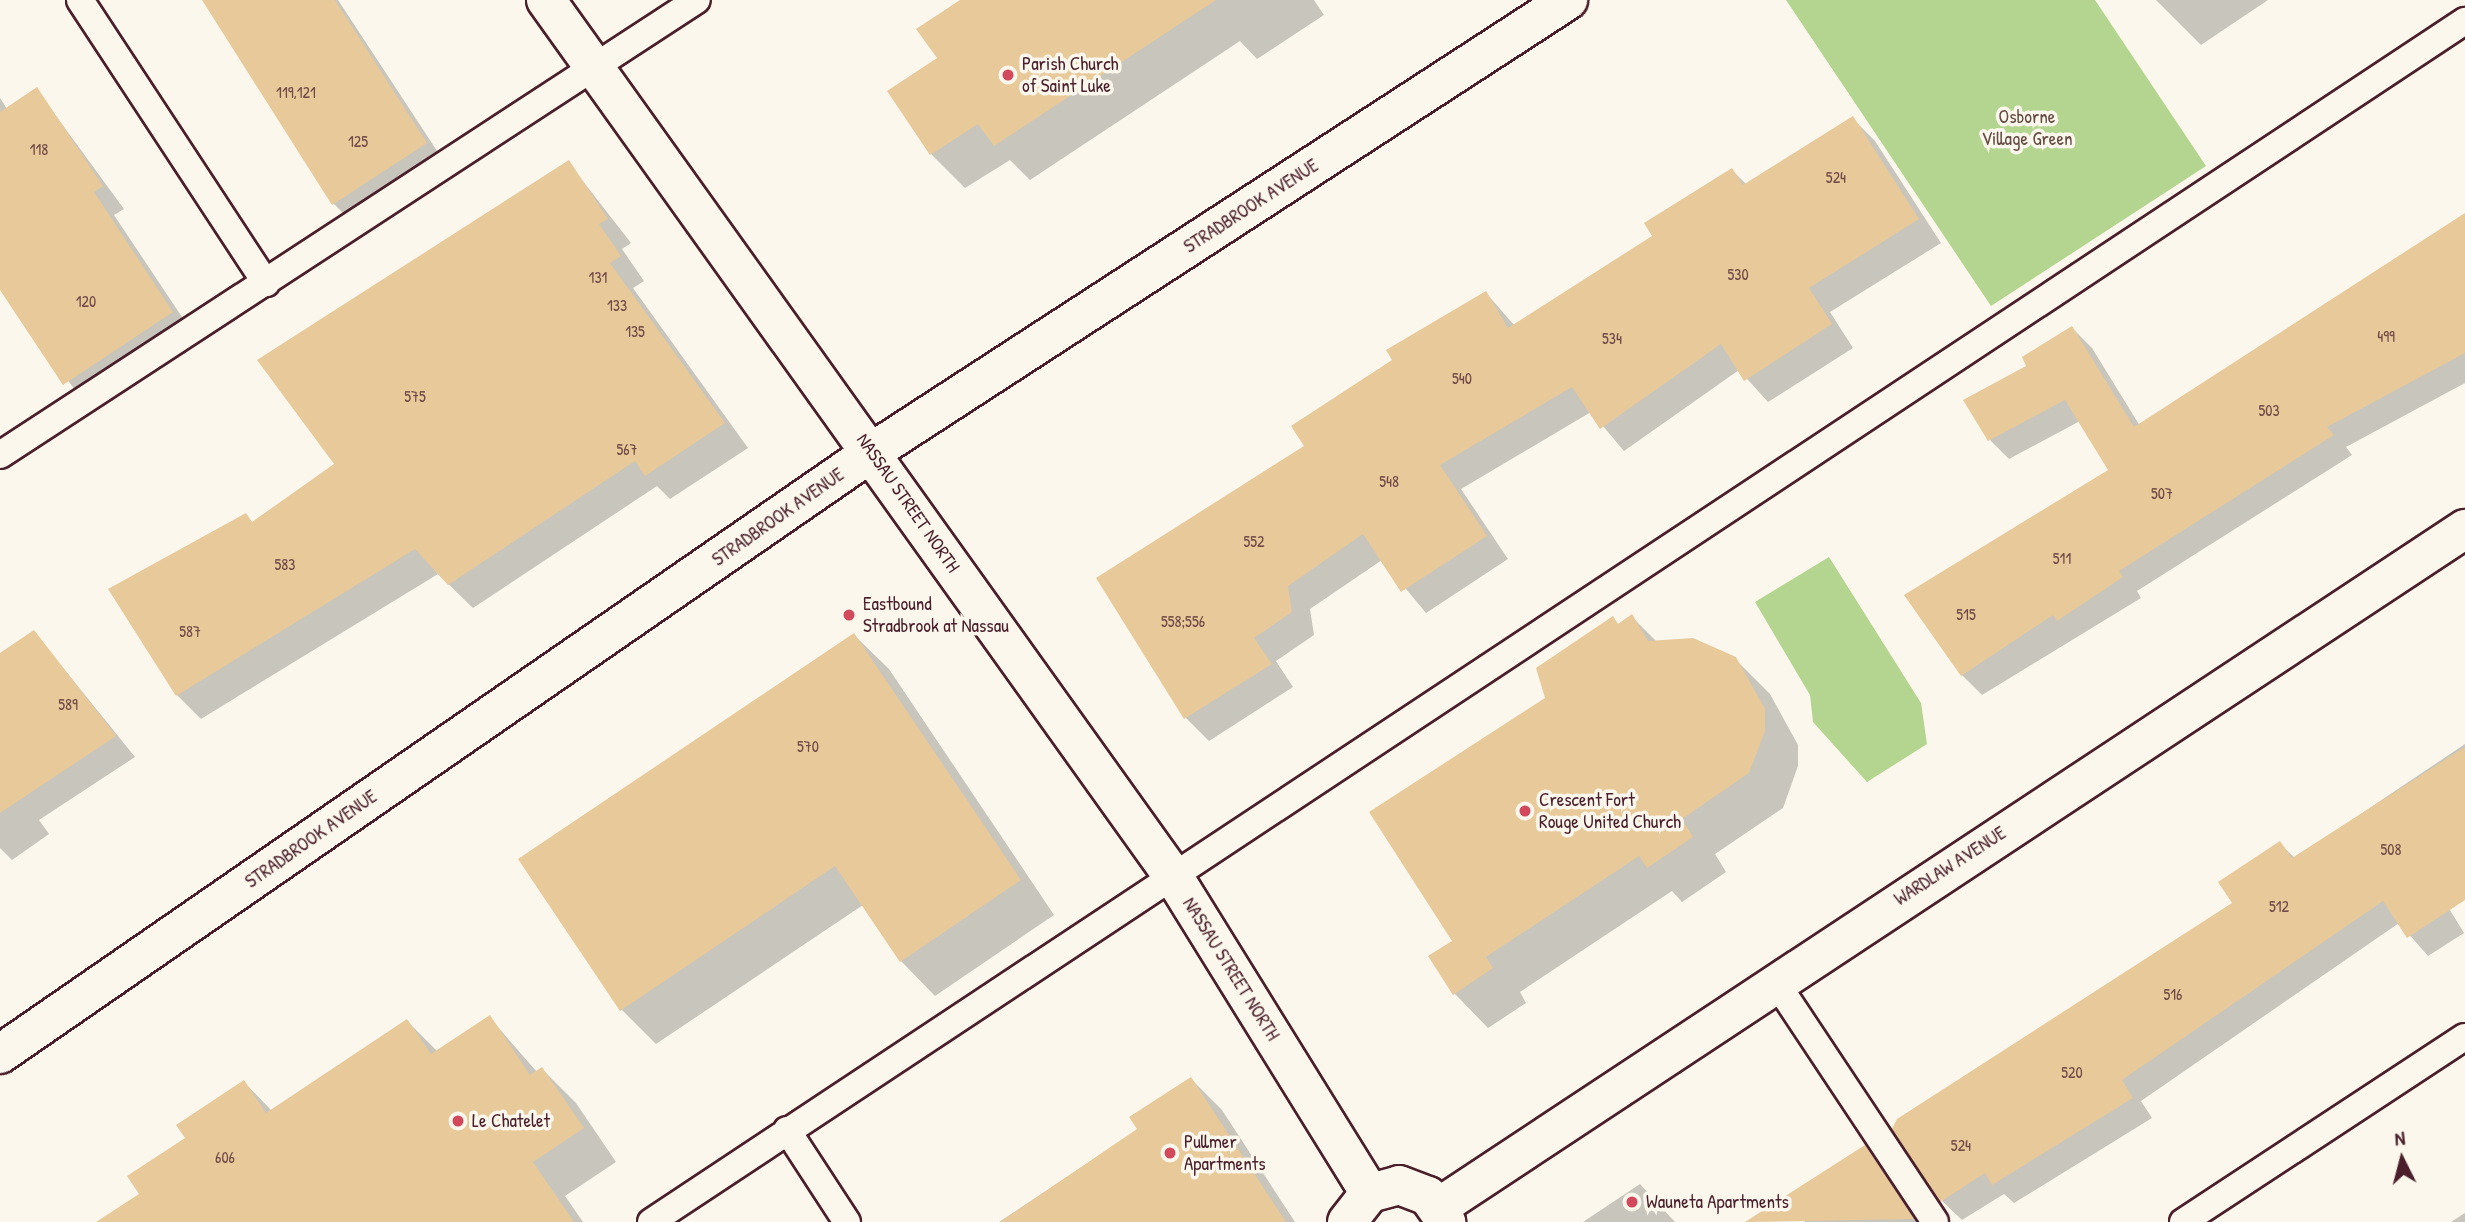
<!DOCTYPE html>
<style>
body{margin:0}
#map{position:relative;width:2465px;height:1222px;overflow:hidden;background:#fbf7ec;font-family:"Patrick Hand",sans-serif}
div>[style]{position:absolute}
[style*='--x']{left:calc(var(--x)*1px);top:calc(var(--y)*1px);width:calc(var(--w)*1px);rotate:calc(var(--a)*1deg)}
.green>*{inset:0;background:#b4d58f}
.shadow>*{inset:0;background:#0003}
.building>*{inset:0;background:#e7c99a}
.roads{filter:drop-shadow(2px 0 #4a1f2b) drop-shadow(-2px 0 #4a1f2b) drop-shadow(0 2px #4a1f2b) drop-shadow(0 -2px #4a1f2b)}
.service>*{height:26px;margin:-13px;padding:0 13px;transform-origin:13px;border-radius:13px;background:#fbf7ec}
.minor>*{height:38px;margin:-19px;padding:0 19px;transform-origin:19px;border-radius:19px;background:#fbf7ec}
.tertiary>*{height:38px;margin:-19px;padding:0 19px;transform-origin:19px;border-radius:19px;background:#fbf7ec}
.dots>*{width:19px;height:19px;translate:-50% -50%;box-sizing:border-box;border:4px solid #fbf7ec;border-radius:50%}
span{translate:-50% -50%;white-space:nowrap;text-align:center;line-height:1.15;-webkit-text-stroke:7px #fbf7ec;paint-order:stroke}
.number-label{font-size:16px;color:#714a47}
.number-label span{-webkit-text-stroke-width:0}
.poi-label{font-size:19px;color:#4a1f2b}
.left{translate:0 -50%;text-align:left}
.park-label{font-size:19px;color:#644c44}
.street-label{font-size:19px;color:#4a1f2b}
.north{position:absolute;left:2367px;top:1124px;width:70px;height:70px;-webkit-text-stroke:5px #fbf7ec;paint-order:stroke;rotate:354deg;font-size:19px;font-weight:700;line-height:28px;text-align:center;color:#4a1f2b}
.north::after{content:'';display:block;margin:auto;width:24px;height:32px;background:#4a1f2b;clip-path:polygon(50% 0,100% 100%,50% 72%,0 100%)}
</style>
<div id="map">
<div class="green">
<i style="clip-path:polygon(1786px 0,2095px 0,2206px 166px,1991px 306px)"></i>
<i style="clip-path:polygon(1829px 557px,1921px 703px,1927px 744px,1867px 782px,1813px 722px,1810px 695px,1755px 602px)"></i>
</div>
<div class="shadow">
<i style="clip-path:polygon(203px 0,338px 0,445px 163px,353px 223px,334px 204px)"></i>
<i style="clip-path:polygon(963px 0,1314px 0,1324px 15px,1257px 59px,1240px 41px,1030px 180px,1010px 160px,965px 188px,931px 154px,940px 58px)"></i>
<i style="clip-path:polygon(2156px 0,2268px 0,2201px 45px)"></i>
<i style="clip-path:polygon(37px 90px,124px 209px,114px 215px,194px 335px,87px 406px,0 289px,0 98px,7px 109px)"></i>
<i style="clip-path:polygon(1852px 118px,1875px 141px,1941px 243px,1830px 312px,1853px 348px,1768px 402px,1739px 370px,1624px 451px,1591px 412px,1461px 489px,1508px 559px,1426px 613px,1382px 560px,1310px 609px,1314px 635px,1276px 661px,1293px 687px,1209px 741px,1186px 718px,1099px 579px,1307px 446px,1394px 361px,1486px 293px,1515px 326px,1655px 236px,1732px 170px,1746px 184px)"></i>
<i style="clip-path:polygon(568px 162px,631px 243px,622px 249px,644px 281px,633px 288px,748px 448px,670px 499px,657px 486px,473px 608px,438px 574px,201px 719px,177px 695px,246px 516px,253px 523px,337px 464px)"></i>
<i style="clip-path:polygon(2465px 215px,2465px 383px,2346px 447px,2352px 455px,2137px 591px,2141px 598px,1982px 695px,1962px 675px,2111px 471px,2080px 421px,2009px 459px,1989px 439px,2028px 367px,2072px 328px,2092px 348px,2140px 426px)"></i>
<i style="clip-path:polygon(1632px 617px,1657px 642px,1735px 659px,1770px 694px,1798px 745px,1798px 766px,1783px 808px,1715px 854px,1726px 872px,1682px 902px,1672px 891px,1520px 992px,1526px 1003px,1488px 1028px,1454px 993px,1454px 941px,1547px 698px,1613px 619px,1619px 625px)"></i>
<i style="clip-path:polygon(34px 632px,135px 757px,39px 820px,49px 834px,12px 860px,0 848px,0 656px)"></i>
<i style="clip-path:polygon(854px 635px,889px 669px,1054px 915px,935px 996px,901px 961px,863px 905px,656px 1044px,622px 1010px)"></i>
<i style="clip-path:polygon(2465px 744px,2465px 889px,2445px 902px,2464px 933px,2428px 956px,2399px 923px,2141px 1101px,2152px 1118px,2014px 1203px,2004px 1194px,1962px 1220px,1942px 1201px,2234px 903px,2280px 844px,2295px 858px)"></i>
<i style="clip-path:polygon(489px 1017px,537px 1072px,542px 1069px,576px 1103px,616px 1162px,565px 1196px,583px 1222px,99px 1222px,141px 1195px,244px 1082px,272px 1111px,407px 1021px,438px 1052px)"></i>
<i style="clip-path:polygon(1191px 1079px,1222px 1110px,1295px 1222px,999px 1222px,1139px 1129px)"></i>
<i style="clip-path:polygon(1865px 1148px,1921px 1222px,1805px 1222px,1788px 1196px)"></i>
<i style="clip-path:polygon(1640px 1184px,1675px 1222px,1583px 1222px)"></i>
<i style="clip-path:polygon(2465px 1213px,2465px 1222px,2451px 1222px)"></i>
</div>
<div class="building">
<i style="clip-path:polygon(202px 0,335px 0,427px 143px,332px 205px)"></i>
<i style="clip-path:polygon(960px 0,1216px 0,994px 146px,978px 124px,930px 155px,887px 91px,937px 58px,916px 29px)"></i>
<i style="clip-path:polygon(37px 87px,103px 186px,94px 192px,173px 312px,63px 385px,0 290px,0 112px)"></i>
<i style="clip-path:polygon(1853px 116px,1919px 219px,1809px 288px,1832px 324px,1744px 381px,1721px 344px,1600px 429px,1572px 387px,1440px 465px,1487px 536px,1401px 592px,1363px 534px,1288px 586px,1292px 612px,1254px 638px,1272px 664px,1184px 719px,1096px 578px,1304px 446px,1291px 426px,1392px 360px,1386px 350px,1486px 291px,1508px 328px,1652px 236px,1644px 223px,1732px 168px,1743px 185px)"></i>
<i style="clip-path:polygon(569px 160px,608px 219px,599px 224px,621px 256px,610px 263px,725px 423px,645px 476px,635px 461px,448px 585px,415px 549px,176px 696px,108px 589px,246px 513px,252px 522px,334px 464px,257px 360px)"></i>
<i style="clip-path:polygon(2465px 213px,2465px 353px,2327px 427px,2334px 435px,2119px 571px,2123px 577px,2057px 621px,2053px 615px,1961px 676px,1904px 595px,2108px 470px,2065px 400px,1988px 441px,1963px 400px,2026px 366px,2022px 357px,2072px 326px,2134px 427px)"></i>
<i style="clip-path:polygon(1632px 614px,1648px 641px,1693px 638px,1736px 657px,1765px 709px,1765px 731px,1749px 773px,1682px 819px,1693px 837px,1647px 868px,1639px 856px,1486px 957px,1493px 968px,1453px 995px,1428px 956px,1452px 941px,1369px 812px,1545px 698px,1536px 668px,1613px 616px,1618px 624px)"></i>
<i style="clip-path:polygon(34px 630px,116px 736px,0 813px,0 653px)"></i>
<i style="clip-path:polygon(854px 633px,1021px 880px,900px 962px,835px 866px,620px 1011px,518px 859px)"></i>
<i style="clip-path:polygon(2465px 747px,2465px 900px,2407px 938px,2383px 901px,2122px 1080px,2133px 1098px,1992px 1185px,1985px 1173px,1940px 1202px,1892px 1129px,1897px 1119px,2232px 903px,2218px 882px,2280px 841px,2292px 858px)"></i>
<i style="clip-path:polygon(490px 1015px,530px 1075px,542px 1067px,584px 1128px,533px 1162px,574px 1222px,96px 1222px,139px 1194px,127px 1176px,185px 1138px,176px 1125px,244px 1080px,266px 1113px,407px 1019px,431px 1054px)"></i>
<i style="clip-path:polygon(1191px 1077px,1286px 1222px,1000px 1222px,1137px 1129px,1129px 1117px)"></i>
<i style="clip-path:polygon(1865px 1145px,1914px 1219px,1745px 1222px)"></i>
</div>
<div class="roads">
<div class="service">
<i style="--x:80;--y:0;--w:339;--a:56.7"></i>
<i style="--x:0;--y:455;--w:832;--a:-33.14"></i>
<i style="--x:1775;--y:981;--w:289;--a:56.4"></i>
<i style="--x:787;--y:1130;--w:110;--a:56.9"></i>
<i style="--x:651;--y:1222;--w:2176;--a:-33.51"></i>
<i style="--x:2183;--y:1222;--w:337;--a:-33.3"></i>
</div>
<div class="minor">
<i style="--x:546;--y:0;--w:1081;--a:54.41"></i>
<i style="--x:1175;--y:879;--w:370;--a:58.2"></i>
<i style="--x:1439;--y:1207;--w:1230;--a:-33.46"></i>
<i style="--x:1347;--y:1222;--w:37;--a:-52"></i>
<i style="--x:1370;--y:1193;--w:30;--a:-15"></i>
<i style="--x:1399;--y:1185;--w:31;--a:21"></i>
<i style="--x:1428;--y:1196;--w:32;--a:55"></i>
</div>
<div class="tertiary">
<i style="--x:0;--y:1054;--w:1060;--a:-34.62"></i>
<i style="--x:872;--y:452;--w:830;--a:-33"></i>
</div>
</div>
<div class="dots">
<i style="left:1008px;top:75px;background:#d1495b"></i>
<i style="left:849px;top:615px;background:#d1495b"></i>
<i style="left:1525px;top:811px;background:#d1495b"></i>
<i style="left:458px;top:1121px;background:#d1495b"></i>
<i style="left:1170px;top:1153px;background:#d1495b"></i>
<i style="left:1632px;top:1202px;background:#d1495b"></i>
</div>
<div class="number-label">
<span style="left:296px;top:92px">119,121</span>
<span style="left:358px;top:141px">125</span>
<span style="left:39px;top:149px">118</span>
<span style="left:1836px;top:177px">524</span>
<span style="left:1738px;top:274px">530</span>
<span style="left:598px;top:277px">131</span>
<span style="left:86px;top:301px">120</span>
<span style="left:617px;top:305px">133</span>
<span style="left:635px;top:331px">135</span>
<span style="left:2386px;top:336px">499</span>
<span style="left:1612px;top:338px">534</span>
<span style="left:1462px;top:378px">540</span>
<span style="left:415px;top:396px">575</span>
<span style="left:2269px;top:410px">503</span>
<span style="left:627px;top:449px">567</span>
<span style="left:1389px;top:481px">548</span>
<span style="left:2162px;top:493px">507</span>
<span style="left:1254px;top:541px">552</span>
<span style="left:2062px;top:558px">511</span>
<span style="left:285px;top:564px">583</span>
<span style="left:1966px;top:614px">515</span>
<span style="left:1183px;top:621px">558;556</span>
<span style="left:190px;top:631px">587</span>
<span style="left:68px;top:704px">589</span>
<span style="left:808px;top:746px">570</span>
<span style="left:2391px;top:849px">508</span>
<span style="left:2279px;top:906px">512</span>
<span style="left:2173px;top:994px">516</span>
<span style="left:2072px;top:1072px">520</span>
<span style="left:1961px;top:1145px">524</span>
<span style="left:225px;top:1157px">606</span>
</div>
<div class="poi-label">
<span class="left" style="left:1022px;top:75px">Parish Church<br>of Saint Luke</span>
<span class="left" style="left:863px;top:615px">Eastbound<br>Stradbrook at Nassau</span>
<span class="left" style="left:1539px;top:811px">Crescent Fort<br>Rouge United Church</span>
<span class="left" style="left:472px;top:1121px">Le Chatelet</span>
<span class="left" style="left:1184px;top:1153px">Pullmer<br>Apartments</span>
<span class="left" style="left:1646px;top:1202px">Wauneta Apartments</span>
</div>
<div class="park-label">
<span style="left:2027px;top:128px">Osborne<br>Village Green</span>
</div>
<div class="street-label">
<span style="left:1251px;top:206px;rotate:-33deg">STRADBROOK AVENUE</span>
<span style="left:908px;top:503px;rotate:55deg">NASSAU STREET NORTH</span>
<span style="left:778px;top:517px;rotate:-35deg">STRADBROOK AVENUE</span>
<span style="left:311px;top:839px;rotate:-35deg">STRADBROOK AVENUE</span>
<span style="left:1950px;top:866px;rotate:-33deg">WARDLAW AVENUE</span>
<span style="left:1231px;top:969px;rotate:58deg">NASSAU STREET NORTH</span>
</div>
<div class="north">N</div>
</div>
